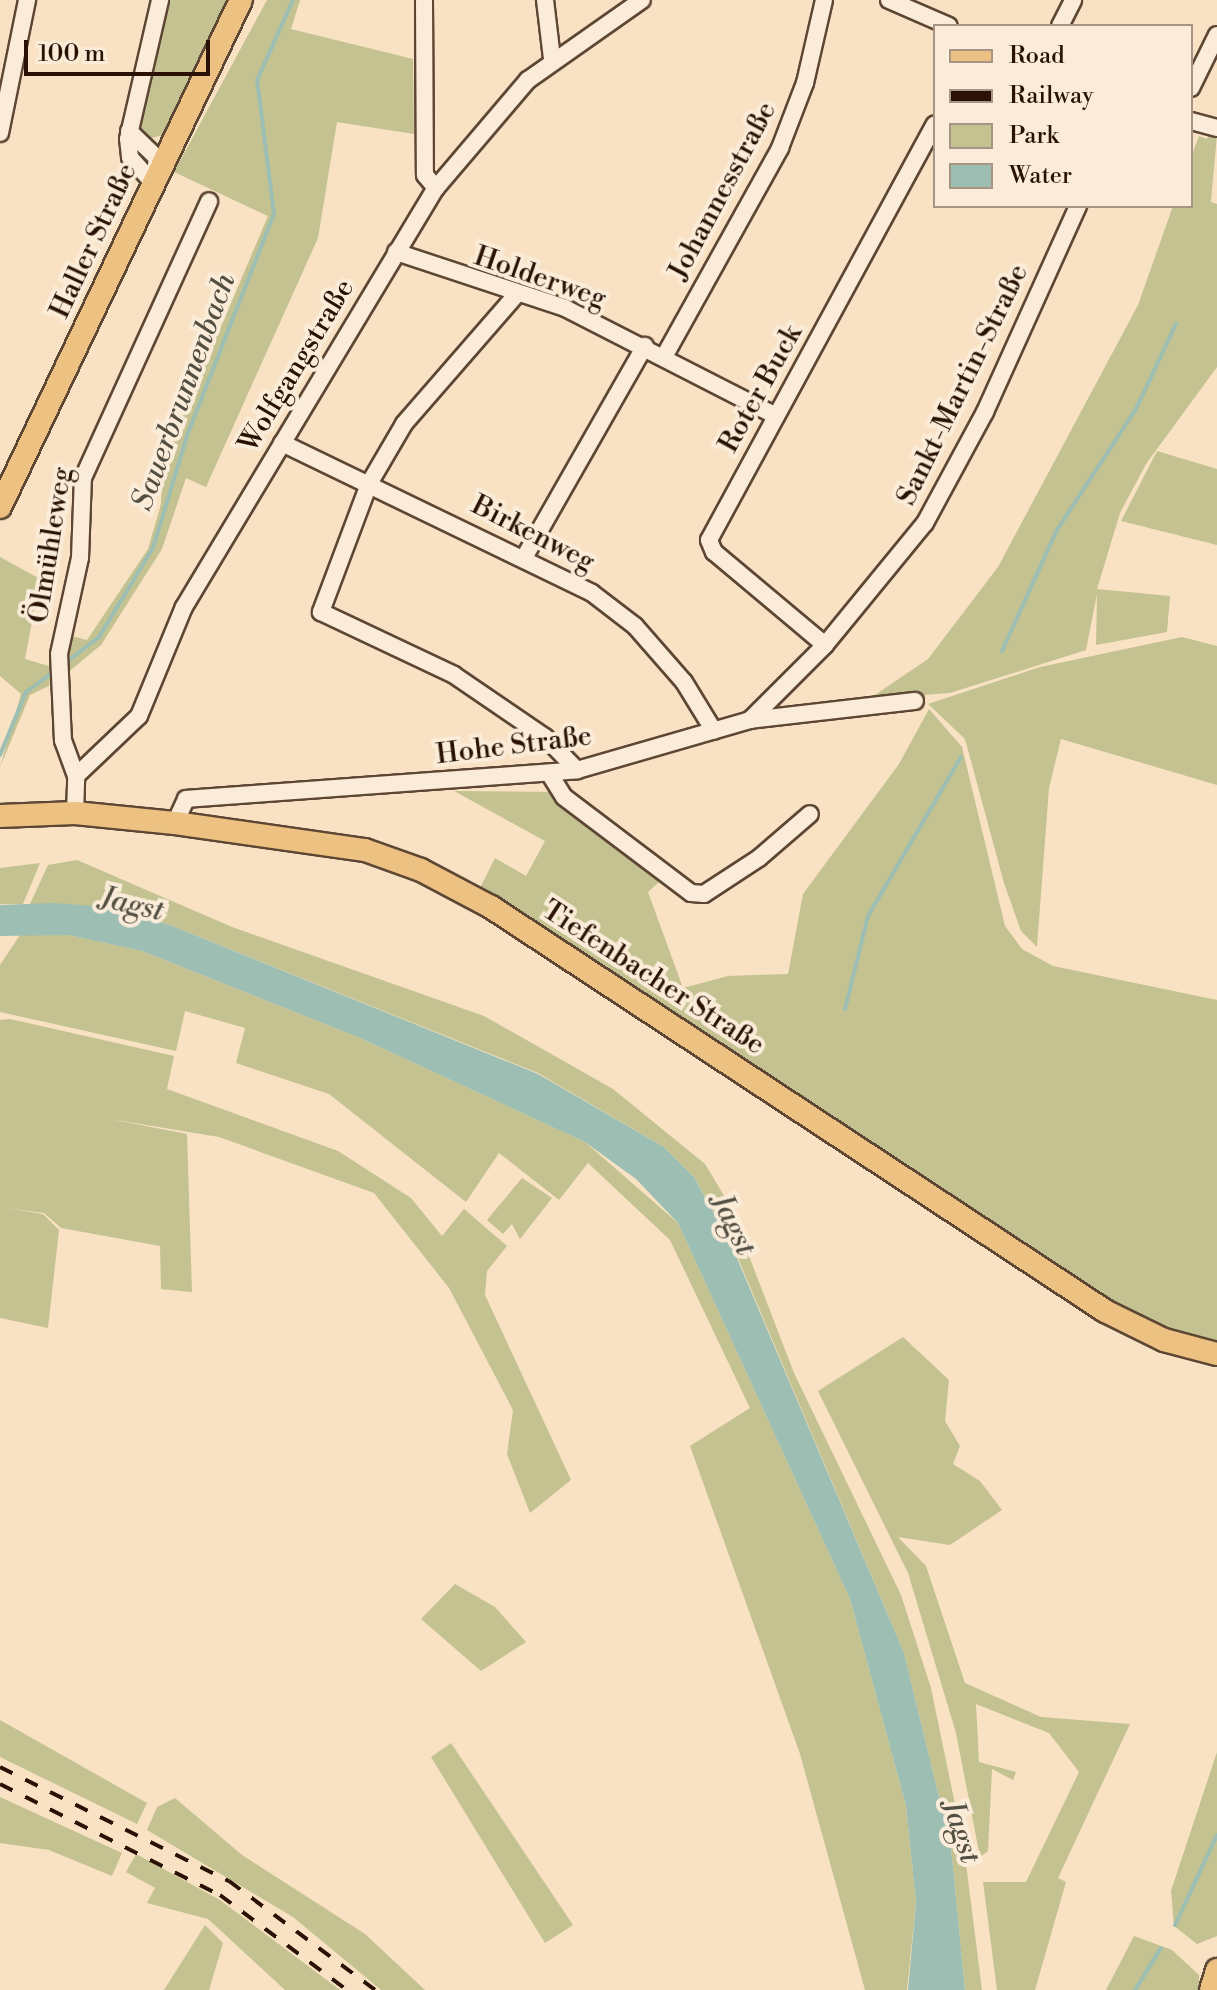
<!DOCTYPE html>
<meta charset="utf-8">
<style>
body{margin:0}
#map{position:relative;width:1217px;height:1990px;overflow:hidden;background:#f8e2c3;font-family:"Libre Bodoni",serif}
div>[style]{position:absolute}
[style*='--x']{left:calc(var(--x)*1px);top:calc(var(--y)*1px);width:calc(var(--w)*1px);rotate:calc(var(--a)*1deg)}
.green>*{inset:0;background:#c3c290}
.water>*{inset:0;background:#9dbeb2}
.stream>*{height:4px;margin:-2px;padding:0 2px;transform-origin:2px;border-radius:2px;background:#9dbeb2}
.roads{filter:drop-shadow(2px 0 #5d4634) drop-shadow(-2px 0 #5d4634) drop-shadow(0 2px #5d4634) drop-shadow(0 -2px #5d4634)}
.minor>*{height:16px;margin:-8px;padding:0 8px;transform-origin:8px;border-radius:8px;background:#faecd8}
.major>*{height:22px;margin:-11px;padding:0 11px;transform-origin:11px;border-radius:11px;background:#ecc182}
.rail>*{height:4px;margin-top:-2px;transform-origin:0;background:repeating-linear-gradient(90deg,#291205 0 14px,transparent 0 28px)}
span{translate:-50% -50%;white-space:nowrap;text-align:center;line-height:1.15;-webkit-text-stroke:8px #faecd8;paint-order:stroke}
.street-label{font-size:28px;color:#291205}
.water-label{font-size:30px;color:#524e42;font-style:italic}
.legend{position:absolute;left:933px;top:24px;width:260px;height:184px;box-sizing:border-box;background:#faecd8;border:2px solid #a69584;margin:0;padding:10px 14px;list-style:none;font-size:24px;color:#291205}
.legend li{display:flex;align-items:center;gap:16px;height:40px}
.legend b{width:40px;border:2px solid #a69584}
.scale{position:absolute;left:24px;top:40px;width:186px;height:36px;box-sizing:border-box;border:4px solid #291205;border-top:0;padding-left:10px;font-size:24px;line-height:28px;white-space:nowrap;color:#291205;-webkit-text-stroke:6px #faecd8;paint-order:stroke}
</style>
<div id="map">
<div class="green">
<i style="clip-path:polygon(160px 0,228px 0,163px 135px,137px 142px,132px 121px)"></i>
<i style="clip-path:polygon(267px 0,300px 0,291px 29px,413px 59px,414px 134px,337px 122px,318px 238px,206px 487px,186px 478px,162px 549px,101px 645px,66px 674px,68px 635px,87px 640px,148px 549px,161px 504px,162px 466px,268px 216px,174px 172px)"></i>
<i style="clip-path:polygon(1210px 132px,1217px 134px,1211px 202px,1217px 204px,1217px 367px,1146px 464px,1120px 513px,1097px 589px,1170px 596px,1167px 632px,1096px 645px,1097px 594px,1086px 650px,950px 693px,869px 699px,928px 659px,998px 567px,1138px 305px,1173px 206px,1191px 206px,1191px 157px,1199px 136px,1207px 139px)"></i>
<i style="clip-path:polygon(1157px 451px,1217px 469px,1217px 545px,1121px 521px)"></i>
<i style="clip-path:polygon(0 557px,40px 579px,25px 659px,52px 667px,49px 686px,30px 695px,0 767px,21px 694px,0 676px)"></i>
<i style="clip-path:polygon(1182px 637px,1217px 646px,1217px 785px,1061px 739px,1049px 788px,1037px 947px,1021px 931px,1004px 883px,965px 739px,928px 704px,1040px 667px)"></i>
<i style="clip-path:polygon(929px 709px,962px 747px,1005px 926px,1022px 949px,1053px 966px,1217px 1000px,1217px 1343px,1146px 1324px,479px 890px,495px 858px,526px 876px,545px 841px,454px 791px,556px 792px,566px 810px,661px 880px,648px 892px,683px 988px,728px 976px,788px 974px,803px 894px,899px 764px)"></i>
<i style="clip-path:polygon(77px 860px,232px 927px,484px 1016px,613px 1089px,705px 1164px,729px 1204px,794px 1373px,901px 1595px,931px 1688px,964px 1848px,982px 1990px,965px 1990px,951px 1846px,904px 1653px,732px 1244px,694px 1177px,664px 1147px,538px 1073px,170px 925px,108px 907px,30px 904px,48px 865px)"></i>
<i style="clip-path:polygon(40px 863px,23px 904px,0 904px,0 868px)"></i>
<i style="clip-path:polygon(20px 935px,68px 935px,142px 951px,360px 1038px,585px 1142px,678px 1223px,850px 1599px,906px 1806px,916px 1902px,907px 1990px,865px 1990px,800px 1754px,690px 1446px,750px 1408px,670px 1240px,588px 1163px,559px 1200px,499px 1153px,466px 1202px,329px 1094px,236px 1063px,245px 1028px,185px 1011px,176px 1051px,0 1012px,0 965px)"></i>
<i style="clip-path:polygon(10px 1019px,174px 1056px,167px 1089px,338px 1151px,411px 1198px,442px 1236px,464px 1209px,507px 1246px,487px 1271px,485px 1295px,571px 1480px,530px 1513px,507px 1454px,513px 1410px,449px 1288px,374px 1193px,219px 1137px,110px 1119px,187px 1134px,192px 1292px,161px 1289px,160px 1246px,61px 1228px,44px 1213px,5px 1208px,43px 1214px,59px 1230px,48px 1328px,0 1318px,0 1020px)"></i>
<i style="clip-path:polygon(522px 1178px,552px 1198px,520px 1239px,512px 1224px,503px 1234px,487px 1220px)"></i>
<i style="clip-path:polygon(903px 1337px,949px 1380px,945px 1421px,960px 1446px,953px 1464px,980px 1481px,1002px 1510px,950px 1545px,898px 1537px,926px 1566px,965px 1683px,1041px 1717px,1130px 1724px,1058px 1878px,1066px 1882px,1035px 1990px,997px 1990px,983px 1882px,1026px 1882px,1079px 1772px,1049px 1733px,976px 1704px,979px 1762px,1016px 1772px,1013px 1780px,992px 1769px,988px 1851px,980px 1857px,956px 1733px,908px 1573px,818px 1391px)"></i>
<i style="clip-path:polygon(455px 1584px,495px 1607px,526px 1642px,481px 1671px,421px 1619px)"></i>
<i style="clip-path:polygon(0 1720px,147px 1803px,137px 1824px,0 1757px)"></i>
<i style="clip-path:polygon(451px 1743px,573px 1925px,545px 1943px,431px 1757px)"></i>
<i style="clip-path:polygon(1217px 1752px,1217px 1936px,1197px 1944px,1174px 1926px,1171px 1891px)"></i>
<i style="clip-path:polygon(0 1797px,122px 1853px,112px 1876px,49px 1850px,0 1843px)"></i>
<i style="clip-path:polygon(175px 1798px,242px 1855px,365px 1934px,425px 1990px,381px 1990px,293px 1917px,147px 1830px,157px 1807px)"></i>
<i style="clip-path:polygon(136px 1854px,220px 1900px,340px 1990px,285px 1990px,208px 1919px,147px 1903px,155px 1888px,126px 1872px)"></i>
<i style="clip-path:polygon(205px 1925px,223px 1943px,209px 1990px,164px 1990px)"></i>
<i style="clip-path:polygon(1134px 1936px,1172px 1950px,1199px 1975px,1199px 1990px,1106px 1990px)"></i>
</div>
<div class="water">
<i style="clip-path:polygon(53px 903px,108px 907px,170px 925px,538px 1074px,664px 1147px,694px 1177px,731px 1244px,904px 1653px,951px 1846px,965px 1990px,908px 1990px,916px 1902px,906px 1806px,850px 1599px,678px 1223px,636px 1179px,585px 1142px,360px 1038px,142px 951px,68px 935px,0 936px,0 905px)"></i>
</div>
<div class="stream">
<i style="--x:1002;--y:651;--w:133;--a:-65.6"></i>
<i style="--x:1057;--y:530;--w:145;--a:-56.9"></i>
<i style="--x:1136;--y:409;--w:94;--a:-64.8"></i>
<i style="--x:65;--y:663;--w:43;--a:-37.4"></i>
<i style="--x:99;--y:637;--w:104;--a:-58.8"></i>
<i style="--x:153;--y:548;--w:120;--a:-73.1"></i>
<i style="--x:188;--y:433;--w:235;--a:-68.6"></i>
<i style="--x:274;--y:214;--w:135;--a:-97.2"></i>
<i style="--x:257;--y:80;--w:88;--a:-65.8"></i>
<i style="--x:0;--y:755;--w:68;--a:-67.6"></i>
<i style="--x:26;--y:692;--w:36;--a:-36"></i>
<i style="--x:845;--y:1009;--w:96;--a:-76.1"></i>
<i style="--x:868;--y:916;--w:184;--a:-59.7"></i>
<i style="--x:1175;--y:1925;--w:99;--a:-65"></i>
<i style="--x:1135;--y:1990;--w:49;--a:-58.2"></i>
</div>
<div class="roads">
<div class="minor">
<i style="--x:424;--y:0;--w:175;--a:89.7"></i>
<i style="--x:425;--y:175;--w:17;--a:50"></i>
<i style="--x:545;--y:0;--w:59;--a:83.2"></i>
<i style="--x:889;--y:0;--w:65;--a:23.4"></i>
<i style="--x:1060;--y:26;--w:29;--a:-63"></i>
<i style="--x:1191;--y:88;--w:59;--a:-63.9"></i>
<i style="--x:1191;--y:121;--w:27;--a:15"></i>
<i style="--x:129;--y:131;--w:39;--a:44"></i>
<i style="--x:157;--y:158;--w:14;--a:98"></i>
<i style="--x:0;--y:133;--w:136;--a:-78.5"></i>
<i style="--x:154;--y:184;--w:36;--a:-132"></i>
<i style="--x:130;--y:157;--w:18;--a:-96"></i>
<i style="--x:128;--y:139;--w:143;--a:-77"></i>
<i style="--x:396;--y:252;--w:178;--a:18.3"></i>
<i style="--x:565;--y:308;--w:237;--a:27.1"></i>
<i style="--x:516;--y:295;--w:171;--a:131"></i>
<i style="--x:404;--y:424;--w:69;--a:120.3"></i>
<i style="--x:369;--y:484;--w:137;--a:110.6"></i>
<i style="--x:321;--y:612;--w:147;--a:25.3"></i>
<i style="--x:454;--y:675;--w:110;--a:34.3"></i>
<i style="--x:545;--y:737;--w:46;--a:45.9"></i>
<i style="--x:665;--y:355;--w:237;--a:-60.9"></i>
<i style="--x:780;--y:148;--w:70;--a:-69"></i>
<i style="--x:805;--y:83;--w:85;--a:-77.1"></i>
<i style="--x:282;--y:443;--w:344;--a:25.8"></i>
<i style="--x:592;--y:593;--w:54;--a:37.5"></i>
<i style="--x:635;--y:626;--w:74;--a:48.8"></i>
<i style="--x:684;--y:682;--w:57;--a:58.5"></i>
<i style="--x:525;--y:556;--w:242;--a:-60.3"></i>
<i style="--x:825;--y:645;--w:145;--a:-140"></i>
<i style="--x:714;--y:552;--w:13;--a:-113"></i>
<i style="--x:709;--y:540;--w:473;--a:-61.5"></i>
<i style="--x:750;--y:720;--w:106;--a:-45"></i>
<i style="--x:825;--y:645;--w:158;--a:-50.7"></i>
<i style="--x:925;--y:523;--w:126;--a:-61.6"></i>
<i style="--x:985;--y:412;--w:226;--a:-65.7"></i>
<i style="--x:549;--y:773;--w:28;--a:58"></i>
<i style="--x:564;--y:797;--w:159;--a:37.1"></i>
<i style="--x:691;--y:893;--w:13;--a:4"></i>
<i style="--x:704;--y:894;--w:66;--a:-33.2"></i>
<i style="--x:759;--y:858;--w:67;--a:-40.8"></i>
<i style="--x:76;--y:776;--w:37;--a:-110"></i>
<i style="--x:63;--y:741;--w:87;--a:-92.6"></i>
<i style="--x:59;--y:654;--w:98;--a:-77.7"></i>
<i style="--x:80;--y:558;--w:80;--a:-87.9"></i>
<i style="--x:83;--y:478;--w:304;--a:-65.5"></i>
<i style="--x:75;--y:813;--w:37;--a:-88"></i>
<i style="--x:76;--y:776;--w:87;--a:-43.6"></i>
<i style="--x:139;--y:716;--w:118;--a:-67.6"></i>
<i style="--x:184;--y:607;--w:489;--a:-59"></i>
<i style="--x:436;--y:188;--w:142;--a:-49.6"></i>
<i style="--x:528;--y:80;--w:139;--a:-35.1"></i>
<i style="--x:175;--y:823;--w:26;--a:-65"></i>
<i style="--x:186;--y:799;--w:392;--a:-4.2"></i>
<i style="--x:577;--y:770;--w:180;--a:-16.1"></i>
<i style="--x:750;--y:720;--w:166;--a:-6.6"></i>
</div>
<div class="major">
<i style="--x:0;--y:507;--w:561;--a:-64.58"></i>
<i style="--x:0;--y:816;--w:75;--a:-2.3"></i>
<i style="--x:75;--y:813;--w:100;--a:5.7"></i>
<i style="--x:175;--y:823;--w:192;--a:8.1"></i>
<i style="--x:365;--y:850;--w:59;--a:19.7"></i>
<i style="--x:421;--y:870;--w:79;--a:27.9"></i>
<i style="--x:491;--y:907;--w:735;--a:33.34"></i>
<i style="--x:1105;--y:1311;--w:66;--a:26.2"></i>
<i style="--x:1164;--y:1340;--w:55;--a:14.8"></i>
<i style="--x:1211;--y:1990;--w:21;--a:-73"></i>
</div>
</div>
<div class="rail">
<i style="--x:0;--y:1767;--w:256;--a:26.5"></i>
<i style="--x:229;--y:1881;--w:182;--a:36.7"></i>
<i style="--x:0;--y:1784;--w:246;--a:26.8"></i>
<i style="--x:220;--y:1895;--w:159;--a:36.8"></i>
</div>
<div class="street-label">
<span style="left:723px;top:191px;rotate:-62deg">Johannesstraße</span>
<span style="left:94px;top:241px;rotate:-65deg">Haller Straße</span>
<span style="left:540px;top:278px;rotate:19deg">Holderweg</span>
<span style="left:297px;top:366px;rotate:-59deg">Wolfgangstraße</span>
<span style="left:963px;top:385px;rotate:-64deg">Sankt-Martin-Straße</span>
<span style="left:761px;top:389px;rotate:-61deg">Roter Buck</span>
<span style="left:533px;top:534px;rotate:27deg">Birkenweg</span>
<span style="left:51px;top:545px;rotate:-81deg">Ölmühleweg</span>
<span style="left:514px;top:746px;rotate:-7deg">Hohe Straße</span>
<span style="left:653px;top:978px;rotate:33deg">Tiefenbacher Straße</span>
</div>
<div class="water-label">
<span style="left:184px;top:392px;rotate:-70deg">Sauerbrunnenbach</span>
<span style="left:132px;top:905px;rotate:13deg">Jagst</span>
<span style="left:733px;top:1225px;rotate:64deg">Jagst</span>
<span style="left:961px;top:1832px;rotate:72deg">Jagst</span>
</div>
<ul class="legend">
<li><b style="height:10px;background:#ecc182"></b>Road</li>
<li><b style="height:10px;background:#291205"></b>Railway</li>
<li><b style="height:22px;background:#c3c290"></b>Park</li>
<li><b style="height:22px;background:#9dbeb2"></b>Water</li>
</ul>
<div class="scale">100 m</div>
</div>
